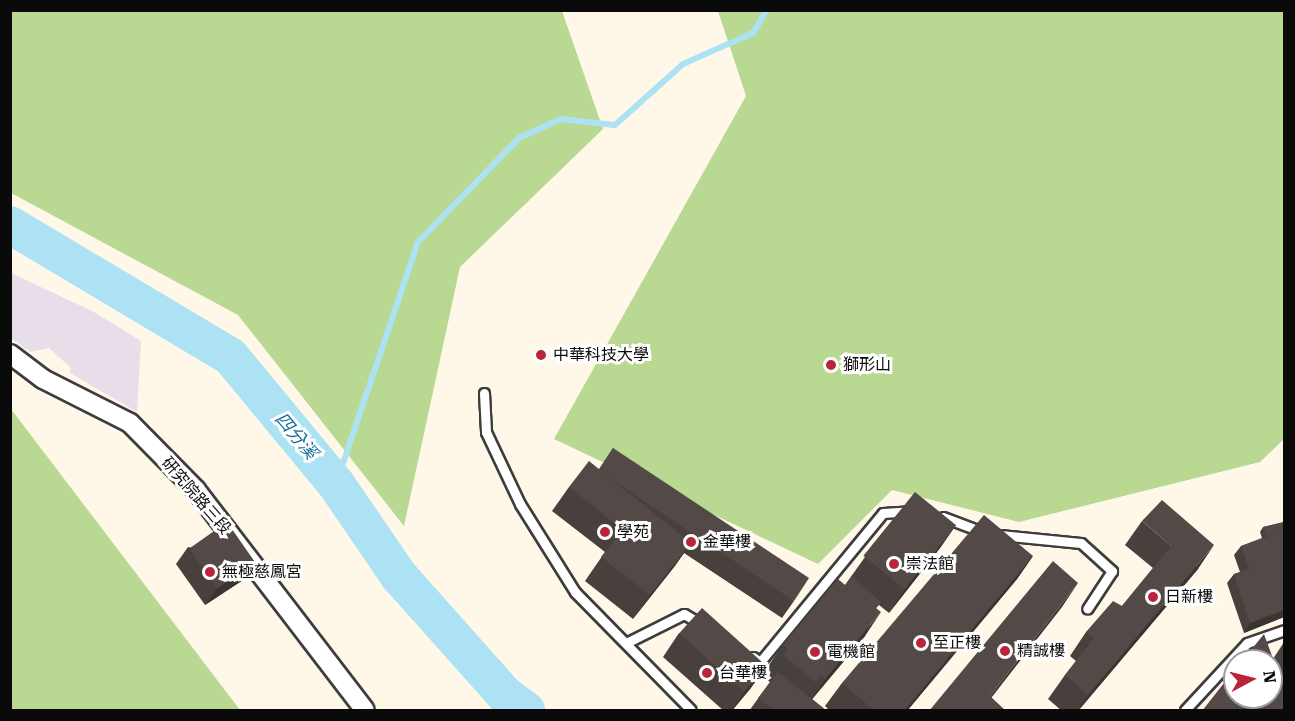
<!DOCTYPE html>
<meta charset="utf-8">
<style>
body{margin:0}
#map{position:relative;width:1295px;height:721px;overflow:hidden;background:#fff8e8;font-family:"Roboto Serif","Noto Sans TC",serif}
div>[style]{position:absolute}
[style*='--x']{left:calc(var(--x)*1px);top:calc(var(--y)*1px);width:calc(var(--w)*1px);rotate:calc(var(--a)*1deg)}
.industrial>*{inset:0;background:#e7deea}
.forest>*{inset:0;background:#b9d892}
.stream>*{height:6px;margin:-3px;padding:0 3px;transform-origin:3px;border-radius:3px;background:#ade2f5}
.river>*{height:38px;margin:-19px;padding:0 19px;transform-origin:19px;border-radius:19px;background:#ade2f5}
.roads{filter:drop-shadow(2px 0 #3d3d3d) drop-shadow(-2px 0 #3d3d3d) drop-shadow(0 2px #3d3d3d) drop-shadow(0 -2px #3d3d3d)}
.service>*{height:9px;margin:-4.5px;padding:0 4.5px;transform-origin:4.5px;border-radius:4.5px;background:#fff}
.minor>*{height:18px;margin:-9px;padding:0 9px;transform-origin:9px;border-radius:9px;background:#fff}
.wall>*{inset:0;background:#47403d}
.shaded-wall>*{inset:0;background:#3a3432}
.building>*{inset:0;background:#534a47;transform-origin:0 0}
.dots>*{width:16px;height:16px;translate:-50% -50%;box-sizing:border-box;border:3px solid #fff;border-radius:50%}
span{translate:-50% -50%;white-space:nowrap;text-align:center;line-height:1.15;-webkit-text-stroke:6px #fff;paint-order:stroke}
.poi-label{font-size:16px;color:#0a0a0a}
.left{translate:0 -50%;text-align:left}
.street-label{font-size:16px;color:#0a0a0a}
.water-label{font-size:18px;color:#166e9a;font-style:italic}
.frame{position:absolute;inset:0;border:12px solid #0a0a0a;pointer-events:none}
.north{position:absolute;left:1223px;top:649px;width:60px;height:60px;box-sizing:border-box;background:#fff;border:2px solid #9d9d9d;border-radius:50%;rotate:83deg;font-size:16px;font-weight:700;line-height:24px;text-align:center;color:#0a0a0a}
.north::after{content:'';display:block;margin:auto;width:21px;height:27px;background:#b9243b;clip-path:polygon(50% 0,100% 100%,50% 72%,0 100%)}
</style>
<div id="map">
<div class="industrial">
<i style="clip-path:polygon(11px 273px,94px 312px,141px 341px,137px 412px,70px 373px,71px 368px,49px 348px,30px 352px,11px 338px)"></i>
</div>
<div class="forest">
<i style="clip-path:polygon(10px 11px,562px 11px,603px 129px,460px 267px,404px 526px,238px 315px,11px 193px)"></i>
<i style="clip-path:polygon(718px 11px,1284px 11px,1284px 439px,1260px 462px,1019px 522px,892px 490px,818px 564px,554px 439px,746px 96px)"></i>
<i style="clip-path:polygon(11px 409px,240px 710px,11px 710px)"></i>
</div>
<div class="stream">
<i style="--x:336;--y:484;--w:256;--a:-71.3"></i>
<i style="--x:418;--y:242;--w:145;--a:-45.8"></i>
<i style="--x:519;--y:138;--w:46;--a:-24.3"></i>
<i style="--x:561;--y:119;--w:54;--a:6.3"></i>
<i style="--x:615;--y:125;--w:91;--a:-41.9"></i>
<i style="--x:683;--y:64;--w:77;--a:-23.9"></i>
<i style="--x:753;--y:33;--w:27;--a:-59"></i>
</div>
<div class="river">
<i style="--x:10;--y:225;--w:256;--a:30.8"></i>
<i style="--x:230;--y:356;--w:166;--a:50.4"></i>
<i style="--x:336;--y:484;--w:112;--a:55.6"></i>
<i style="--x:399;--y:576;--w:159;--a:48.3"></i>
<i style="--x:505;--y:695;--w:26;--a:36"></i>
</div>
<div class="roads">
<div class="service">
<i style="--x:484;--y:393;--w:39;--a:87"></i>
<i style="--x:486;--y:432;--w:80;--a:64.7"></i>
<i style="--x:520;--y:504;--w:104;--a:58"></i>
<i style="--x:575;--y:592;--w:165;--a:45.5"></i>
<i style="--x:943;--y:517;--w:43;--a:20.6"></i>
<i style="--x:1000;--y:535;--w:81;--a:5.6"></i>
<i style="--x:1081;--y:543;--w:42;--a:42.1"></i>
<i style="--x:1112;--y:571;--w:45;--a:123.3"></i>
<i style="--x:626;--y:643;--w:65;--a:-26.6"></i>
<i style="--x:684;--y:614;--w:20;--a:30"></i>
<i style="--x:753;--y:657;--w:9;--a:36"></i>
<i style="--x:760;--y:662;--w:193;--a:-50.5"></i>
<i style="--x:883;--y:513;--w:27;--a:-4"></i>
<i style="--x:1185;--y:710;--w:91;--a:-47.2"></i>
<i style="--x:1247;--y:643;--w:39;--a:-19"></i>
</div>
<div class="minor">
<i style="--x:10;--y:354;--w:41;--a:37.1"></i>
<i style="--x:43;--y:379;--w:97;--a:26.8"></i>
<i style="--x:130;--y:423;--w:94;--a:45.4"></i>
<i style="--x:196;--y:490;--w:277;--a:52.5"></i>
</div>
</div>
<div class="wall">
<i style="clip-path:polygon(613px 448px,794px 601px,782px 618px,684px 553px,633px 619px,585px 581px,605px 552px,552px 511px,569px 487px,599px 469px)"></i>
<i style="clip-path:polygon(1142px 521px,1198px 569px,1078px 711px,1062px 711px,1048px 699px,1065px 675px,1076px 661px,1070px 656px,1086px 632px,1122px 606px,1153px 568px,1125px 545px)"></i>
<i style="clip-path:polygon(1284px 522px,1284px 617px,1244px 633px,1227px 583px,1234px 574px,1240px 572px,1234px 555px,1241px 546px,1262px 538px,1260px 532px,1263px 527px)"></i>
<i style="clip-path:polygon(956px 525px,940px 548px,889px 613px,879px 605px,876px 608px,865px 636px,812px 699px,827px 711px,749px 711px,770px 682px,766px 679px,771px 672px,766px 669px,783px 645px,845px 585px,865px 557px)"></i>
<i style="clip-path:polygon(188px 547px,255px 562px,243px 580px,205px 605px,176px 564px)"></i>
<i style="clip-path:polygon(1033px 556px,1017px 579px,907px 711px,830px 711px,825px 706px,842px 683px)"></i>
<i style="clip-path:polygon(679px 633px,767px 666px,750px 689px,732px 711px,724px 711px,663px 657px)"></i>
<i style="clip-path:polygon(1284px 642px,1284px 711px,1273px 659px)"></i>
</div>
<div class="shaded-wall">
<i style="clip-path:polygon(956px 525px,940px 548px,889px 613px,905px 589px)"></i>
<i style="clip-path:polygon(691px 543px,675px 566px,633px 619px,650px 595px)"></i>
<i style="clip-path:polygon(1214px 545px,1198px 569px,1078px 711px,1077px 711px,1088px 695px)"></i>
<i style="clip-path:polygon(1033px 556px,1017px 579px,907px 711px,904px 711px)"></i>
<i style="clip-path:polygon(255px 562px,243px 580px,205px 605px,217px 588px)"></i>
<i style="clip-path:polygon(1078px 583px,1062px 607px,981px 711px,990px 696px)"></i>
<i style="clip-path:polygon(1284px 610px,1284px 617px,1244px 633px,1250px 623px)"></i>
<i style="clip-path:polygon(881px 612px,865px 636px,809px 703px,825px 679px)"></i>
<i style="clip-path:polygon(767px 666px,750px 689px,731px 711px,745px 691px)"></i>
</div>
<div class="building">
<i style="clip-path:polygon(613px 448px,809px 578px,794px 601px,611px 479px,599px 470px)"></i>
<i style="clip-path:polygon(589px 461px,691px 543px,650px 595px,601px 557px,623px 530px,569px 487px)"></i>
<i style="left:915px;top:492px;width:53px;height:82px;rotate:39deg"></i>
<i style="clip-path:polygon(1162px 500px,1214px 545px,1088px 695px,1065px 675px,1094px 638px,1086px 632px,1113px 601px,1122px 606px,1171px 546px,1142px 521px)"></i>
<i style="clip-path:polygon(984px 515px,1033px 556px,904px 711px,875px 711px,842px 683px)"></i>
<i style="left:227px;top:522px;width:49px;height:46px;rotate:55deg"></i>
<i style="clip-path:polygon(1284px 522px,1284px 531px,1266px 537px,1263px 527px)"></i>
<i style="clip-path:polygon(1284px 531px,1284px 610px,1250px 623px,1234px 574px,1249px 569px,1241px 546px)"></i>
<i style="clip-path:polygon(1053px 561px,1078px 583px,990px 696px,1006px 711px,929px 711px)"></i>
<i style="clip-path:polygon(852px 577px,881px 602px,876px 608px,881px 612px,825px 679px,820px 675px,815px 682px,783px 655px,788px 649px,783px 645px,838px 579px,845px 585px)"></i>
<i style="left:702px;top:608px;width:87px;height:34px;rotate:42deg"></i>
<i style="clip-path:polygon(1264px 634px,1284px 689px,1284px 711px,1202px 711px,1235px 669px,1235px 697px,1271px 697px,1271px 661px,1242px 661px)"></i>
<i style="clip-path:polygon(778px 672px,827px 711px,774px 711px,758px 698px)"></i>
</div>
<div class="dots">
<i style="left:541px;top:355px;background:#b9243b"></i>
<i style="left:831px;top:365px;background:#b9243b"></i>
<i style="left:605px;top:532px;background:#b9243b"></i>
<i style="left:691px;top:542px;background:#b9243b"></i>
<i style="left:894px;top:564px;background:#b9243b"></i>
<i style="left:210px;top:572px;background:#b9243b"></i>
<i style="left:1153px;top:597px;background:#b9243b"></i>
<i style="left:921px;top:643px;background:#b9243b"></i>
<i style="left:1005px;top:651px;background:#b9243b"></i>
<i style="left:815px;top:652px;background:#b9243b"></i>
<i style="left:707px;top:673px;background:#b9243b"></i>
</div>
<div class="poi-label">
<span class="left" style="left:553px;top:355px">中華科技大學</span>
<span class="left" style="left:843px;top:365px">獅形山</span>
<span class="left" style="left:617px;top:532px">學苑</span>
<span class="left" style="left:703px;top:542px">金華樓</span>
<span class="left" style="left:906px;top:564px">崇法館</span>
<span class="left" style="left:222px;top:572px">無極慈鳳宮</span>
<span class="left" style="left:1165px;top:597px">日新樓</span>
<span class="left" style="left:933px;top:643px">至正樓</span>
<span class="left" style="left:1017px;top:651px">精誠樓</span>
<span class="left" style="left:827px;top:652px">電機館</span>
<span class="left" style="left:719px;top:673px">台華樓</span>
</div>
<div class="street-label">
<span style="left:196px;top:496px;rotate:49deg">研究院路三段</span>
</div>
<div class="water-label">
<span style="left:296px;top:436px;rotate:50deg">四分溪</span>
</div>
<div class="frame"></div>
<div class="north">N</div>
</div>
